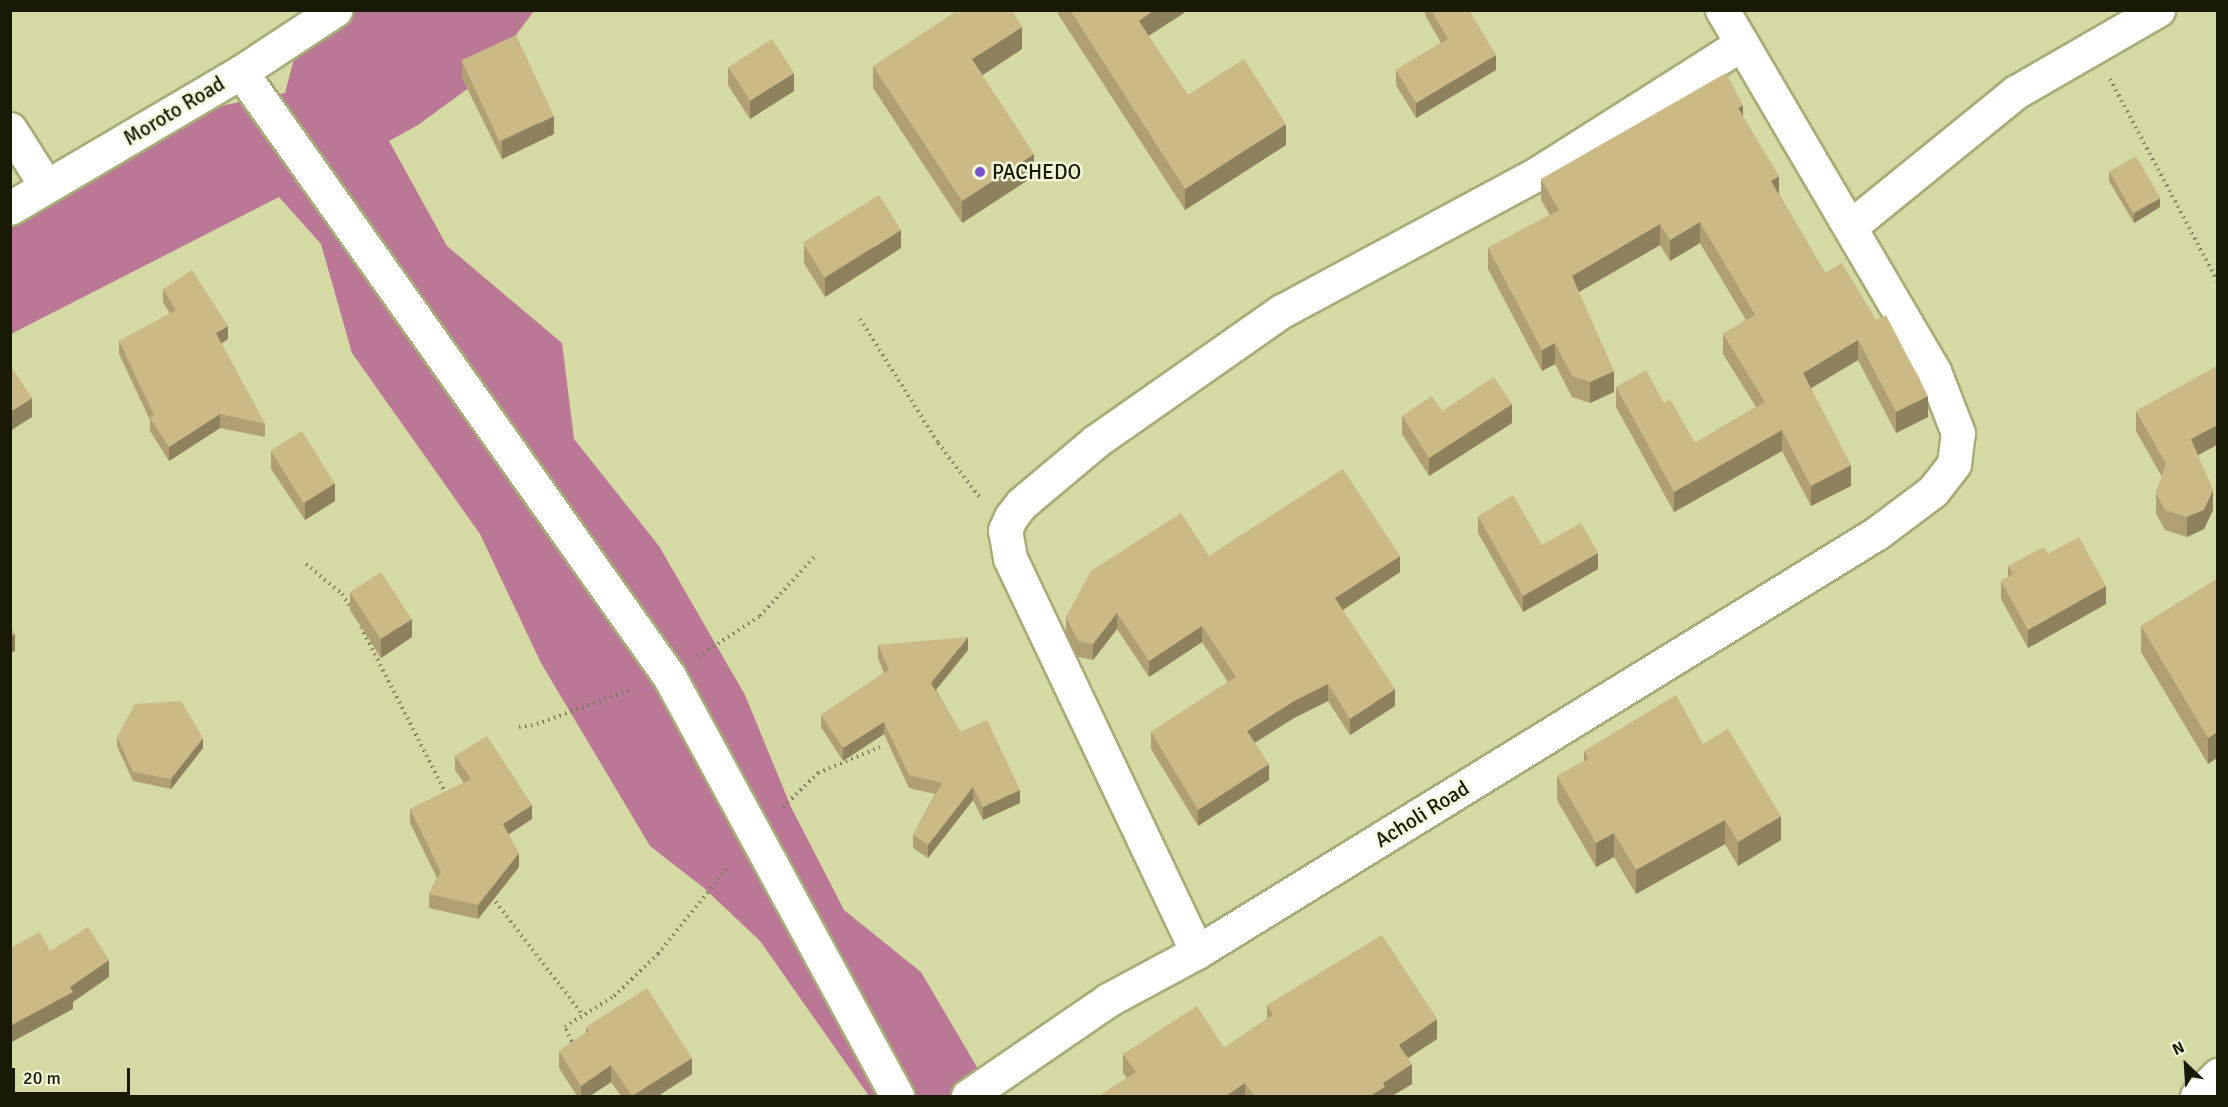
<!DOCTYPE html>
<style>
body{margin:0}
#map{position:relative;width:2228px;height:1107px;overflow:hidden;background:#d5d9a3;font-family:Signika,sans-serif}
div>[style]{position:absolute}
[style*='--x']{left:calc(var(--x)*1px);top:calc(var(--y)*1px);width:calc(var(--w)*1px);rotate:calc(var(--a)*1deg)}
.forest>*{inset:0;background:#ba7896}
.path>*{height:4px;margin-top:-2px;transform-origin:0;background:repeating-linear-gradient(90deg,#7c7e58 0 1.5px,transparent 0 6px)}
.roads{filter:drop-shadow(2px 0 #a8ab77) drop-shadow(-2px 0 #a8ab77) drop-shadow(0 2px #a8ab77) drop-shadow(0 -2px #a8ab77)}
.street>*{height:33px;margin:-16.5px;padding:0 16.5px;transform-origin:16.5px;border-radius:16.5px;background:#fff}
.secondary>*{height:33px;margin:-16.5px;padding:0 16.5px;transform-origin:16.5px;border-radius:16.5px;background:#fff}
.wall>*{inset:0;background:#af9f73}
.shaded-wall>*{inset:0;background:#8e825e}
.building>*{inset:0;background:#cbb986;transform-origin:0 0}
.dots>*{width:16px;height:16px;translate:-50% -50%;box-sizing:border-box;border:3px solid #f5f7dc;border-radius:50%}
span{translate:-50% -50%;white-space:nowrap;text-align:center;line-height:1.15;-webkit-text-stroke:5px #f5f7dc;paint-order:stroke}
.street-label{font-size:21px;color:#191a05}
.poi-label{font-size:21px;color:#191a05}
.left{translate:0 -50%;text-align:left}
.frame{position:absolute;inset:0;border:12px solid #191a05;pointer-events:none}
.north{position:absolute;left:2156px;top:1035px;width:60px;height:60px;-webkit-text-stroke:4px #f5f7dc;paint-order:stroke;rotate:335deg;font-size:16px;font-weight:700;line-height:24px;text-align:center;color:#191a05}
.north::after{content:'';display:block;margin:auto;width:21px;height:27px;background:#191a05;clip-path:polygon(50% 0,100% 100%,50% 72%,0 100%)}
.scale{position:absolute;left:12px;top:1068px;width:118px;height:27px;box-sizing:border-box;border:3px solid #191a05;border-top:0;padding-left:8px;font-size:18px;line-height:21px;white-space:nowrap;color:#191a05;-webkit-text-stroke:4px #f5f7dc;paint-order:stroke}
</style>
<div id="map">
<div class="forest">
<i style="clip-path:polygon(353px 11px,534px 11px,485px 76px,418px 125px,389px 141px,447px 246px,562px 343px,574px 439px,659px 546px,745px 695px,791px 807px,844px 910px,921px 972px,984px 1079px,956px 1096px,869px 1096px,760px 941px,704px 888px,650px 846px,541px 663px,480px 534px,352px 353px,321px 244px,279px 197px,11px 334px,11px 208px,186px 113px,285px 93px,296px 51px)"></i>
</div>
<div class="path">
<i style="--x:2110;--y:79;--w:230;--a:62"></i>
<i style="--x:860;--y:319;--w:146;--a:57.8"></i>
<i style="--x:938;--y:443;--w:71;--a:52.5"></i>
<i style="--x:306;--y:564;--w:47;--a:39.8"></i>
<i style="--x:342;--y:594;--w:19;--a:58"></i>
<i style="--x:361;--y:627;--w:187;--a:63"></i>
<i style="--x:698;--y:657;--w:74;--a:-33.5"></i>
<i style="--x:760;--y:616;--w:81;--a:-47.5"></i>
<i style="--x:519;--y:727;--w:18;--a:-9"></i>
<i style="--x:537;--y:724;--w:102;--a:-20"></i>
<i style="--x:783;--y:807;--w:49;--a:-44.2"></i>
<i style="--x:818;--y:773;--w:67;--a:-22.8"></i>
<i style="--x:492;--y:897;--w:149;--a:52.4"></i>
<i style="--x:574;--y:1047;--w:22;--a:-114"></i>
<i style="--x:565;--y:1027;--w:58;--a:-32.3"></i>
<i style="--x:614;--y:996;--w:61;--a:-43.7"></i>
<i style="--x:658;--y:954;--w:113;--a:-51.1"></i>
</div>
<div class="roads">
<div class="street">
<i style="--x:241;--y:72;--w:740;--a:54.68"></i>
<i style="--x:669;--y:676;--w:478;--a:61.5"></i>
<i style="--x:10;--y:129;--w:67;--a:57.7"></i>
<i style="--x:1851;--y:226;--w:213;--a:-39.1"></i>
<i style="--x:2016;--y:92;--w:164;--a:-30"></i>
<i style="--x:1197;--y:952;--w:436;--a:-115.4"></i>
<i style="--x:1010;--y:558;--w:28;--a:-100"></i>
<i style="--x:1005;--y:530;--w:14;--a:-65"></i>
<i style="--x:1011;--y:517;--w:16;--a:-52"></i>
<i style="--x:1021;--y:504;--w:98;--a:-40"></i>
<i style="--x:1096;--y:441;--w:227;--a:-35"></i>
<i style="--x:1282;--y:311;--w:291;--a:-28.3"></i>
<i style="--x:1538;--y:173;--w:241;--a:-32.4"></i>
<i style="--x:968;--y:1096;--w:170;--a:-34.4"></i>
<i style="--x:1108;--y:1000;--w:101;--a:-28.3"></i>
<i style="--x:1197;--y:952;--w:799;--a:-31.64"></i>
<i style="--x:1877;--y:533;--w:70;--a:-36.9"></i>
<i style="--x:1933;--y:491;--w:34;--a:-52"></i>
<i style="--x:1954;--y:464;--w:31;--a:-83"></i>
<i style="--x:1958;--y:433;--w:66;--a:-111.2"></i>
<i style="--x:1934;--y:371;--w:419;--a:-120.4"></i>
<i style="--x:2197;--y:1096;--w:30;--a:-45"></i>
</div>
<div class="secondary">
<i style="--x:10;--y:208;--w:268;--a:-30.5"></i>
<i style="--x:241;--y:72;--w:113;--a:-33.4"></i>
</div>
</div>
<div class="wall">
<i style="clip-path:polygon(1058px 10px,1184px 10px,1184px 13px,1148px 36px,1188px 95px,1286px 145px,1185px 210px,1058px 14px)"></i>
<i style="clip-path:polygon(1425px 10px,1469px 10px,1496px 70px,1416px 118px,1396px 85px,1396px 70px,1441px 43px,1425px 15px)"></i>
<i style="clip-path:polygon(1022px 49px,982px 75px,1034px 176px,962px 223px,873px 88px,873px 66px)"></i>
<i style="clip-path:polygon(462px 60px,554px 134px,502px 159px,462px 78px)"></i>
<i style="clip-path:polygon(728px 67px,794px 91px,750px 119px,728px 85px)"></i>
<i style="clip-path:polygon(1743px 116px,1779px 194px,1825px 273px,1928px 417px,1896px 433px,1858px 360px,1811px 388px,1851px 486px,1811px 506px,1782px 451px,1674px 512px,1616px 407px,1616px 387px,1664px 403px,1695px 443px,1756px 407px,1723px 354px,1723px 334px,1746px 320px,1700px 243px,1670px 261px,1660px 245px,1579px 292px,1614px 392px,1590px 403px,1572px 397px,1555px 364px,1542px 371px,1488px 269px,1488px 248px,1550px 215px,1541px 200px,1541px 179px)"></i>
<i style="clip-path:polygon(2109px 172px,2160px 207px,2134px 223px,2109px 181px)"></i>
<i style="clip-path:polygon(804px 244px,901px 248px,825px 297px,804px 263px)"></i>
<i style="clip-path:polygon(163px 289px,228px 339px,221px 343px,265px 424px,265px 437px,220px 428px,169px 461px,150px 431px,150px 420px,119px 354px,119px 341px,170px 314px,163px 302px)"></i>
<i style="clip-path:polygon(1442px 411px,1512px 423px,1429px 476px,1402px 434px,1402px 416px)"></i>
<i style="clip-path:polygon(2136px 411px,2197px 455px,2213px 510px,2204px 529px,2187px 537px,2165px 530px,2156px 513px,2156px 493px,2162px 477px,2136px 431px)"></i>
<i style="clip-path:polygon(271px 451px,335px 501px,305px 520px,271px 469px)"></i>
<i style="clip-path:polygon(1478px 516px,1542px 545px,1598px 569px,1523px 612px,1478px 533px)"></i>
<i style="clip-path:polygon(2048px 554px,2106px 604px,2028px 648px,2001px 599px,2001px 581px,2008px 577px,2008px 566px)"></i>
<i style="clip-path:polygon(1209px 556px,1400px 572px,1343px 610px,1395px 706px,1350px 735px,1328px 701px,1294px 718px,1255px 743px,1269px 780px,1198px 826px,1151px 749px,1151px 732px,1228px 682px,1202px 642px,1149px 677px,1117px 629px,1093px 660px,1078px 657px,1066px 633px,1066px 617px)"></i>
<i style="clip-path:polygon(2217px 579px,2208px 764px,2141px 652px,2141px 626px)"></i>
<i style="clip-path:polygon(350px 592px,412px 637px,381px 658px,350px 610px)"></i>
<i style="clip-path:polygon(878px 645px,968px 650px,936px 690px,960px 732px,1020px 803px,983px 820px,973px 800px,928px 858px,913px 848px,913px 835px,935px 794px,909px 788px,884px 734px,843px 761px,821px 727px,821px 715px,884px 673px,878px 658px)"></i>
<i style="clip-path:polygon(117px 737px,203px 748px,171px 789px,133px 781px,117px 746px)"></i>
<i style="clip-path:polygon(1703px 744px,1781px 840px,1738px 866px,1725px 844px,1636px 894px,1614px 857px,1596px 867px,1557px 800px,1557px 776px,1584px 761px,1584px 751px)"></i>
<i style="clip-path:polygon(455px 756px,532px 819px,508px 834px,519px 867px,478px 919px,429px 908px,429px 894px,437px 878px,410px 823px,410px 809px,464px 783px,455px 770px)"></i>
<i style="clip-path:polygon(1267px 1005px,1437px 1039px,1408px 1058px,1412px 1084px,1392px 1096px,1099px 1096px,1127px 1078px,1123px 1073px,1123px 1054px,1224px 1048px,1267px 1019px)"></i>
<i style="clip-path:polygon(586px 1027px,692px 1074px,658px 1096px,621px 1096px,611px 1082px,590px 1096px,577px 1096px,559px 1068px,559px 1051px,586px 1033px)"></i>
</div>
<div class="shaded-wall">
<i style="clip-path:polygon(1154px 10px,1184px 10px,1184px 13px,1139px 42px,1139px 21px)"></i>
<i style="clip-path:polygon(1022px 27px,1022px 49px,972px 82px,972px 59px)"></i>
<i style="clip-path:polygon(1496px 55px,1496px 70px,1416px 118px,1416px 103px)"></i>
<i style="clip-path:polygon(794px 73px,794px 91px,750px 119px,750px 101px)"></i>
<i style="clip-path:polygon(1743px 105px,1743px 126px,1738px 108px)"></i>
<i style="clip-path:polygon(554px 116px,554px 134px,502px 159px,502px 141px)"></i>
<i style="clip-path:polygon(1286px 124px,1286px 145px,1185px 210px,1185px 189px)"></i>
<i style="clip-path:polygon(1034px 154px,1034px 176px,962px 223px,962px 201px)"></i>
<i style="clip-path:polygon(1779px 176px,1779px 197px,1771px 181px)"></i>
<i style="clip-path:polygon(2160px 198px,2160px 207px,2134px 223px,2134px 214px)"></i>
<i style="clip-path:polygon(1700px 222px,1700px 243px,1670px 261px,1670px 240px)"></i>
<i style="clip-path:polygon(1660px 224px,1660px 245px,1572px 296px,1572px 276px)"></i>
<i style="clip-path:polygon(901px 230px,901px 248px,825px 297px,825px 278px)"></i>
<i style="clip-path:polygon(228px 326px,228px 339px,216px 347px,216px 333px)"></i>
<i style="clip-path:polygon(1858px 340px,1858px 360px,1803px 393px,1803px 373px)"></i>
<i style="clip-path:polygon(1555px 343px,1555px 364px,1542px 371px,1542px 350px)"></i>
<i style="clip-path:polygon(1614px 371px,1614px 392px,1590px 403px,1590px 382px)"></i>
<i style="clip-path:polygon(1928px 396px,1928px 417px,1896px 433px,1896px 412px)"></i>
<i style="clip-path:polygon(32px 398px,32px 417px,10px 431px,10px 412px)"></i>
<i style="clip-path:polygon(1512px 404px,1512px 423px,1429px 476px,1429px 458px)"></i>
<i style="clip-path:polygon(220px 414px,220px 428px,169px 461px,169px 447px)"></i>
<i style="clip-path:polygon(2217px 425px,2217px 445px,2191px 459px,2191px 439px)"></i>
<i style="clip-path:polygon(1782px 430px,1782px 451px,1674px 512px,1674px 492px)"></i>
<i style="clip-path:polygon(1851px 465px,1851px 486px,1811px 506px,1811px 486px)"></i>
<i style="clip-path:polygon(335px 483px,335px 501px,305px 520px,305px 502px)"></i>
<i style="clip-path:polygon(2213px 490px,2213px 510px,2204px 529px,2187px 537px,2187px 517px)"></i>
<i style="clip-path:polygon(1598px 553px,1598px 569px,1523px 612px,1523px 596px)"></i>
<i style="clip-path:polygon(1400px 556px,1400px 572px,1335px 615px,1335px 598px)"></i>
<i style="clip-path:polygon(2106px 586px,2106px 604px,2028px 648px,2028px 630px)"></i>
<i style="clip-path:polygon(1117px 613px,1117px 629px,1093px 660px,1093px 644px)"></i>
<i style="clip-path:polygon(412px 619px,412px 637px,381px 658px,381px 639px)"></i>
<i style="clip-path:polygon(1202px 626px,1202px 642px,1149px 677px,1149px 661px)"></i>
<i style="clip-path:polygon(15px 634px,15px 651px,10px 653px,10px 636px)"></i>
<i style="clip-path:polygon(968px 637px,968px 650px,931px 696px,931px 683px)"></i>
<i style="clip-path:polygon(1328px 684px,1328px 701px,1294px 718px,1247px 747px,1247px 731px,1294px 701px)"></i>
<i style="clip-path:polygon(1395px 689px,1395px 706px,1350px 735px,1350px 719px)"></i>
<i style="clip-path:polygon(884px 722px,884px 734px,843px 761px,843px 748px)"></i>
<i style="clip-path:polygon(2217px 732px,2217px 758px,2208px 764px,2208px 738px)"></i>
<i style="clip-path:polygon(203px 738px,203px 748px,171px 789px,171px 779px)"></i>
<i style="clip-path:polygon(1269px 764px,1269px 780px,1198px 826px,1198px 810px)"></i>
<i style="clip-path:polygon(973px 787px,973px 800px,928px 858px,928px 845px)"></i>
<i style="clip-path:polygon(1020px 790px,1020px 803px,983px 820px,983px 807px)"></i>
<i style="clip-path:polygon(532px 805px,532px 819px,503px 838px,503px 824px)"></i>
<i style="clip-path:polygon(1781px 816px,1781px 840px,1738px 866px,1738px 842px)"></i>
<i style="clip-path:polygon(1725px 820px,1725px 844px,1636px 894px,1636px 870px)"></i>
<i style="clip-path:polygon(1614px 833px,1614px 857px,1596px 867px,1596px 843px)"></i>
<i style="clip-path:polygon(519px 853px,519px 867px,478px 919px,478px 905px)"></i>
<i style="clip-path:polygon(109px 960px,109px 977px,73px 1002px,73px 1009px,10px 1043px,10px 1026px)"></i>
<i style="clip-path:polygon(1437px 1019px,1437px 1039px,1399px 1064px,1399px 1045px)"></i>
<i style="clip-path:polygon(692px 1058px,692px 1074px,658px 1096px,632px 1096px)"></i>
<i style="clip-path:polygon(1412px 1064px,1412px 1084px,1392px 1096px,1370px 1096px,1383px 1083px)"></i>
<i style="clip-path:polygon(611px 1065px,611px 1082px,590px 1096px,581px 1096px,581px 1086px)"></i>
<i style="clip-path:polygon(1245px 1083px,1245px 1096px,1226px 1096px)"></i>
</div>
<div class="building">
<i style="clip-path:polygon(958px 10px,1012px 10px,1022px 27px,972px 59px,1034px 154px,962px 201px,873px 66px)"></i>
<i style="clip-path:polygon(1070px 10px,1154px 10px,1139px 21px,1188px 95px,1244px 59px,1286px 124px,1185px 189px)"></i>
<i style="clip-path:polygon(1431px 10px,1469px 10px,1496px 55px,1416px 103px,1396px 70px,1448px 39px)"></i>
<i style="left:516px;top:35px;width:89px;height:60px;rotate:65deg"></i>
<i style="left:772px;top:39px;width:40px;height:52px;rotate:57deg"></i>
<i style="clip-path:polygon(1726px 73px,1743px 105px,1738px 108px,1779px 176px,1771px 181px,1825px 273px,1842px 263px,1876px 320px,1886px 315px,1928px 396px,1896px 412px,1858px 340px,1803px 373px,1851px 465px,1811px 486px,1782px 430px,1674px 492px,1616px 387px,1646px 370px,1664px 403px,1670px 399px,1695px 443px,1765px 402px,1723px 334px,1755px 315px,1700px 222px,1670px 240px,1660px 224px,1572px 276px,1614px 371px,1590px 382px,1572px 376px,1555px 343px,1542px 350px,1488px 248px,1559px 210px,1541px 179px)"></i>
<i style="left:2136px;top:156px;width:48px;height:31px;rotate:60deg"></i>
<i style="left:879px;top:195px;width:41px;height:90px;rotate:58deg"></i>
<i style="clip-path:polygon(192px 270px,228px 326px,216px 333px,265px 424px,220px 414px,169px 447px,150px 418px,154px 415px,119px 341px,176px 310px,163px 289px)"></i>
<i style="clip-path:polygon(10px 365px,32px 398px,10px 412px)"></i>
<i style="clip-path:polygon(2217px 366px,2217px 425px,2191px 439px,2213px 490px,2204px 510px,2187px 517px,2165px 510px,2156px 493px,2166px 464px,2136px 411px)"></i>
<i style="clip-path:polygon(1494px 377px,1512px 404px,1429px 458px,1402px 416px,1432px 396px,1442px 411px)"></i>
<i style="left:302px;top:431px;width:62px;height:37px;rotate:58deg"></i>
<i style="clip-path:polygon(1343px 469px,1400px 556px,1335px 598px,1395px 689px,1350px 719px,1328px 684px,1294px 701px,1247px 731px,1269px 764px,1198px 810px,1151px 732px,1236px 677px,1202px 626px,1149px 661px,1117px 613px,1093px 644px,1078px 641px,1066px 617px,1091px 571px,1181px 513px,1209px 556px)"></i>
<i style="clip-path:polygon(1513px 495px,1542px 545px,1581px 523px,1598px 553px,1523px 596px,1478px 516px)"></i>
<i style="clip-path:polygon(2079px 537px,2106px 586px,2028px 630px,2001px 581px,2013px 574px,2008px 566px,2044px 547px,2048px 554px)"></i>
<i style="left:381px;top:572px;width:56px;height:37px;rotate:57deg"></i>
<i style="clip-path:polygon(2217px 579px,2217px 732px,2208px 738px,2141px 626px)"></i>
<i style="clip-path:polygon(10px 627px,15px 634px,10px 636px)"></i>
<i style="clip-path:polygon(968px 637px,931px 683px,960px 732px,987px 720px,1020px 790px,983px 807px,973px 787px,928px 845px,913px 835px,942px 783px,909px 775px,884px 722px,843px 748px,821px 715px,889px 670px,878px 645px)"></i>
<i style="clip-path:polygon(1676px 695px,1703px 744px,1728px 729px,1781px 816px,1738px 842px,1725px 820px,1636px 870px,1614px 833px,1596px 843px,1557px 776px,1588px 759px,1584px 751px)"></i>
<i style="clip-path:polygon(181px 701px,203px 738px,171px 779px,133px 772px,117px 737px,135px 704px)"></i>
<i style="clip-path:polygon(487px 736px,532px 805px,503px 824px,519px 853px,478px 905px,429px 894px,441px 872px,410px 809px,471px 779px,455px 756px)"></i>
<i style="clip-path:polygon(88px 927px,109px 960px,70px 987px,73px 992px,10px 1026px,10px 948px,40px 932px,50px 951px)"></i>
<i style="clip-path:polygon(1382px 935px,1437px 1019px,1399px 1045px,1412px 1064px,1383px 1083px,1385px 1087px,1370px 1096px,1254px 1096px,1245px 1083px,1226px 1096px,1099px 1096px,1136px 1072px,1123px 1054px,1197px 1006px,1224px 1048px,1273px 1015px,1267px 1005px)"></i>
<i style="clip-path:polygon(647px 988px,692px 1058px,632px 1096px,611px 1065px,581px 1086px,559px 1051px,589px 1031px,586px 1027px)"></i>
</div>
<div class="dots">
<i style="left:980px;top:172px;background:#7253cc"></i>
</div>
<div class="street-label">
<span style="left:174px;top:111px;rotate:-31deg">Moroto Road</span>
<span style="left:1422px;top:814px;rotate:-32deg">Acholi Road</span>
</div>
<div class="poi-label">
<span class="left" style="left:992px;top:172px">PACHEDO</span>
</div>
<div class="frame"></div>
<div class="north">N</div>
<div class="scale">20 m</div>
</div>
